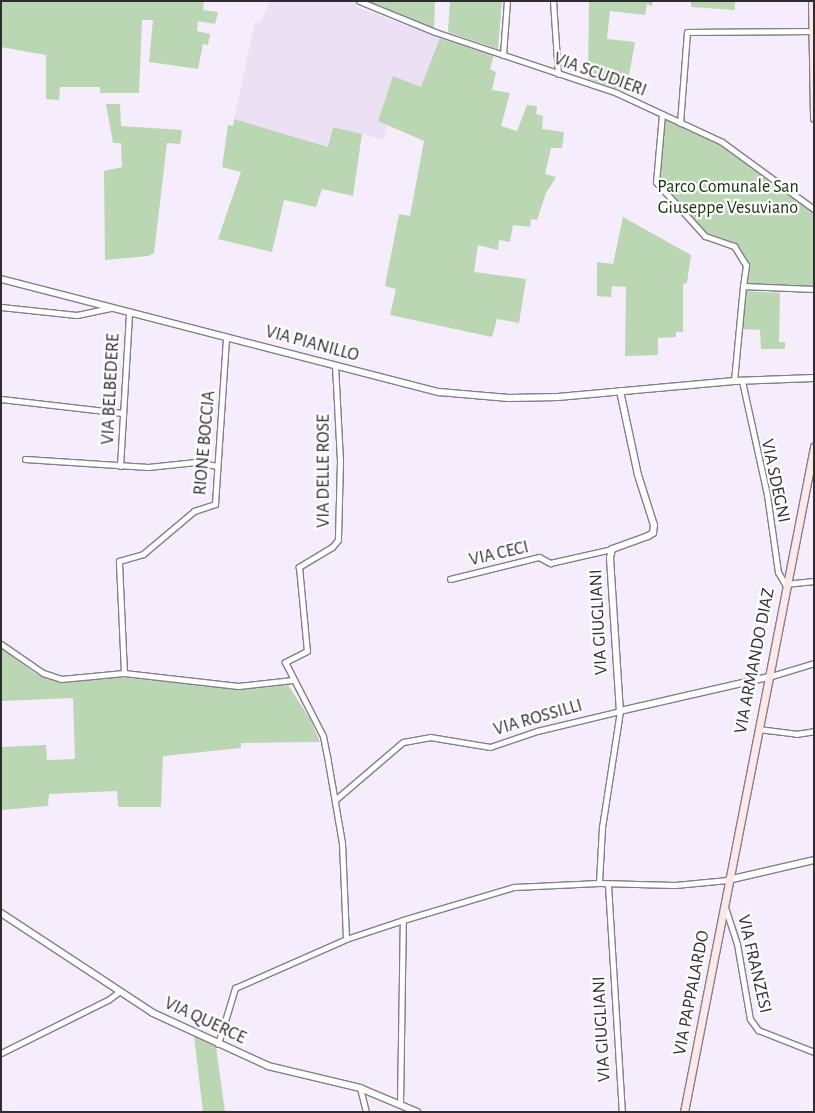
<!DOCTYPE html>
<style>
body{margin:0}
#map{position:relative;width:815px;height:1113px;overflow:hidden;background:#f5edfb;font-family:"Alegreya Sans",sans-serif}
div>[style]{position:absolute}
[style*='--x']{left:calc(var(--x)*1px);top:calc(var(--y)*1px);width:calc(var(--w)*1px);rotate:calc(var(--a)*1deg)}
.built>*{inset:0;background:#ebe0f4}
.green>*{inset:0;background:#bad6b2}
.roads{filter:drop-shadow(1px 0 #847e8a) drop-shadow(-1px 0 #847e8a) drop-shadow(0 1px #847e8a) drop-shadow(0 -1px #847e8a)}
.minor>*{height:5px;margin:-2.5px;padding:0 2.5px;transform-origin:2.5px;border-radius:2.5px;background:#fff}
.tertiary>*{height:6px;margin:-3px;padding:0 3px;transform-origin:3px;border-radius:3px;background:#fff}
.secondary>*{height:7px;margin:-3.5px;padding:0 3.5px;transform-origin:3.5px;border-radius:3.5px;background:#fde8e8}
span{translate:-50% -50%;white-space:nowrap;text-align:center;line-height:1.15;-webkit-text-stroke:4.5px #fefefe;paint-order:stroke}
.street-label{font-size:18px;color:#302d32}
.park-label{font-size:18px;color:#14320b}
.frame{position:absolute;inset:0;border:2px solid #302d32;pointer-events:none}
</style>
<div id="map">
<div class="built">
<i style="clip-path:polygon(270px 1px,351px 1px,359px 8px,440px 38px,421px 88px,393px 76px,378px 121px,387px 125px,384px 140px,333px 127px,328px 147px,234px 119px,255px 22px,260px 24px)"></i>
</div>
<div class="green">
<i style="clip-path:polygon(1px 1px,204px 1px,203px 10px,218px 12px,215px 24px,198px 21px,197px 31px,210px 34px,208px 45px,203px 44px,198px 69px,149px 62px,153px 20px,142px 20px,139px 93px,100px 93px,100px 87px,60px 87px,59px 100px,46px 99px,46px 55px,1px 47px)"></i>
<i style="clip-path:polygon(370px 1px,435px 1px,434px 28px,370px 3px)"></i>
<i style="clip-path:polygon(450px 1px,502px 1px,498px 49px,448px 32px)"></i>
<i style="clip-path:polygon(589px 1px,653px 1px,652px 6px,647px 4px,645px 15px,610px 11px,607px 39px,635px 42px,626px 92px,588px 79px)"></i>
<i style="clip-path:polygon(691px 1px,735px 1px,735px 10px,691px 7px)"></i>
<i style="clip-path:polygon(440px 38px,494px 55px,490px 69px,496px 72px,492px 90px,510px 93px,501px 126px,517px 131px,527px 105px,537px 106px,536px 114px,543px 116px,542px 129px,564px 132px,562px 148px,551px 148px,545px 174px,556px 177px,546px 193px,537px 220px,531px 219px,530px 227px,513px 225px,510px 242px,499px 240px,498px 250px,478px 245px,474px 272px,526px 279px,519px 323px,497px 319px,492px 337px,390px 315px,396px 289px,385px 286px,399px 214px,410px 216px,424px 141px,378px 121px,393px 76px,421px 87px)"></i>
<i style="clip-path:polygon(106px 104px,120px 104px,121px 126px,182px 130px,180px 144px,167px 143px,154px 253px,148px 256px,105px 260px,104px 171px,122px 167px,121px 143px,113px 143px)"></i>
<i style="clip-path:polygon(664px 118px,721px 144px,814px 212px,814px 287px,746px 284px,749px 264px,736px 243px,706px 233px,659px 181px)"></i>
<i style="clip-path:polygon(234px 119px,328px 147px,333px 127px,362px 134px,353px 196px,322px 189px,316px 207px,284px 200px,272px 252px,218px 239px,241px 172px,222px 167px,228px 125px,233px 126px)"></i>
<i style="clip-path:polygon(623px 217px,691px 255px,687px 283px,683px 284px,683px 332px,676px 332px,676px 337px,658px 338px,658px 355px,625px 356px,626px 287px,612px 286px,611px 297px,597px 296px,597px 262px,613px 264px)"></i>
<i style="clip-path:polygon(744px 291px,780px 293px,779px 342px,785px 342px,785px 349px,761px 349px,760px 330px,740px 329px)"></i>
<i style="clip-path:polygon(1px 648px,36px 674px,58px 682px,118px 677px,239px 689px,288px 685px,310px 719px,320px 742px,241px 743px,241px 748px,163px 756px,161px 807px,118px 807px,117px 791px,49px 794px,48px 806px,1px 810px,1px 747px,46px 745px,47px 760px,75px 759px,73px 698px,1px 701px)"></i>
<i style="clip-path:polygon(194px 1036px,216px 1047px,225px 1112px,203px 1112px)"></i>
</div>
<div class="roads">
<div class="minor">
<i style="--x:359;--y:1;--w:82;--a:22.2"></i>
<i style="--x:435;--y:32;--w:192;--a:18.5"></i>
<i style="--x:617;--y:93;--w:116;--a:25"></i>
<i style="--x:722;--y:142;--w:114;--a:36.1"></i>
<i style="--x:553;--y:1;--w:73;--a:86.1"></i>
<i style="--x:503;--y:55;--w:54;--a:-85.8"></i>
<i style="--x:662;--y:114;--w:68;--a:95"></i>
<i style="--x:656;--y:182;--w:73;--a:47.8"></i>
<i style="--x:705;--y:236;--w:31;--a:19"></i>
<i style="--x:734;--y:246;--w:22;--a:58"></i>
<i style="--x:746;--y:265;--w:21;--a:98"></i>
<i style="--x:743;--y:286;--w:71;--a:2.4"></i>
<i style="--x:680;--y:123;--w:91;--a:-85.6"></i>
<i style="--x:687;--y:32;--w:125;--a:-0.5"></i>
<i style="--x:1;--y:307;--w:76;--a:6"></i>
<i style="--x:77;--y:315;--w:35;--a:-12"></i>
<i style="--x:335;--y:365;--w:96;--a:87"></i>
<i style="--x:340;--y:461;--w:79;--a:91.5"></i>
<i style="--x:338;--y:540;--w:9;--a:131"></i>
<i style="--x:332;--y:547;--w:39;--a:149"></i>
<i style="--x:299;--y:567;--w:84;--a:84.6"></i>
<i style="--x:307;--y:651;--w:25;--a:153"></i>
<i style="--x:285;--y:662;--w:83;--a:62.8"></i>
<i style="--x:323;--y:736;--w:20;--a:79"></i>
<i style="--x:327;--y:756;--w:88;--a:80.2"></i>
<i style="--x:342;--y:843;--w:96;--a:87.6"></i>
<i style="--x:734;--y:381;--w:95;--a:-84.6"></i>
<i style="--x:742;--y:381;--w:117;--a:77.6"></i>
<i style="--x:767;--y:495;--w:78;--a:81.9"></i>
<i style="--x:778;--y:572;--w:14;--a:60"></i>
<i style="--x:785;--y:584;--w:29;--a:-6"></i>
<i style="--x:1;--y:399;--w:122;--a:6.6"></i>
<i style="--x:25;--y:459;--w:123;--a:3.7"></i>
<i style="--x:148;--y:467;--w:48;--a:-5.9"></i>
<i style="--x:196;--y:462;--w:20;--a:11"></i>
<i style="--x:120;--y:466;--w:152;--a:-86.6"></i>
<i style="--x:450;--y:579;--w:92;--a:-13.9"></i>
<i style="--x:539;--y:557;--w:13;--a:29"></i>
<i style="--x:550;--y:563;--w:64;--a:-12.7"></i>
<i style="--x:1;--y:644;--w:51;--a:34.6"></i>
<i style="--x:43;--y:673;--w:19;--a:18"></i>
<i style="--x:61;--y:679;--w:63;--a:-5.4"></i>
<i style="--x:124;--y:673;--w:115;--a:6.5"></i>
<i style="--x:238;--y:686;--w:55;--a:-6.2"></i>
<i style="--x:124;--y:673;--w:112;--a:-92.6"></i>
<i style="--x:119;--y:561;--w:25;--a:-16"></i>
<i style="--x:143;--y:554;--w:67;--a:-40.1"></i>
<i style="--x:194;--y:511;--w:22;--a:-18"></i>
<i style="--x:215;--y:504;--w:166;--a:-86.2"></i>
<i style="--x:768;--y:677;--w:48;--a:-16.9"></i>
<i style="--x:758;--y:729;--w:38;--a:7"></i>
<i style="--x:796;--y:734;--w:18;--a:-9"></i>
<i style="--x:335;--y:800;--w:89;--a:-40.5"></i>
<i style="--x:403;--y:742;--w:27;--a:-10"></i>
<i style="--x:430;--y:737;--w:61;--a:9.5"></i>
<i style="--x:490;--y:747;--w:50;--a:-18.8"></i>
<i style="--x:537;--y:731;--w:85;--a:-13.5"></i>
<i style="--x:620;--y:711;--w:117;--a:98.8"></i>
<i style="--x:602;--y:827;--w:56;--a:93.1"></i>
<i style="--x:608;--y:885;--w:227;--a:86.5"></i>
<i style="--x:724;--y:904;--w:42;--a:72"></i>
<i style="--x:737;--y:944;--w:76;--a:80.2"></i>
<i style="--x:750;--y:1019;--w:14;--a:54"></i>
<i style="--x:758;--y:1030;--w:60;--a:21.4"></i>
<i style="--x:218;--y:1044;--w:59;--a:-73.1"></i>
<i style="--x:235;--y:988;--w:121;--a:-23.8"></i>
<i style="--x:346;--y:939;--w:60;--a:-18.4"></i>
<i style="--x:403;--y:920;--w:116;--a:-16.6"></i>
<i style="--x:514;--y:887;--w:85;--a:-2.7"></i>
<i style="--x:599;--y:883;--w:76;--a:1.5"></i>
<i style="--x:675;--y:885;--w:53;--a:-5.4"></i>
<i style="--x:1;--y:1053;--w:119;--a:-26.4"></i>
<i style="--x:108;--y:1000;--w:15;--a:-37"></i>
<i style="--x:360;--y:1088;--w:25;--a:76"></i>
<i style="--x:400;--y:1103;--w:183;--a:-89.1"></i>
</div>
<div class="tertiary">
<i style="--x:1;--y:279;--w:452;--a:14.5"></i>
<i style="--x:439;--y:392;--w:70;--a:4.9"></i>
<i style="--x:509;--y:398;--w:49;--a:-1.2"></i>
<i style="--x:558;--y:397;--w:177;--a:-5.2"></i>
<i style="--x:734;--y:381;--w:80;--a:-2.1"></i>
<i style="--x:620;--y:391;--w:86;--a:77.9"></i>
<i style="--x:638;--y:475;--w:52;--a:72.3"></i>
<i style="--x:654;--y:525;--w:8;--a:97"></i>
<i style="--x:653;--y:533;--w:6;--a:149"></i>
<i style="--x:648;--y:536;--w:38;--a:160"></i>
<i style="--x:612;--y:549;--w:9;--a:103"></i>
<i style="--x:610;--y:558;--w:153;--a:86.3"></i>
<i style="--x:620;--y:711;--w:152;--a:-12.9"></i>
<i style="--x:728;--y:880;--w:88;--a:-13.1"></i>
<i style="--x:1;--y:913;--w:182;--a:33.3"></i>
<i style="--x:153;--y:1013;--w:127;--a:24.7"></i>
<i style="--x:268;--y:1066;--w:95;--a:13.4"></i>
<i style="--x:360;--y:1088;--w:62;--a:22.8"></i>
</div>
<div class="secondary">
<i style="--x:812;--y:1;--w:117;--a:89"></i>
<i style="--x:684;--y:1112;--w:678;--a:-78.94"></i>
</div>
</div>
<div class="street-label">
<span style="left:600px;top:75px;rotate:20deg">VIA SCUDIERI</span>
<span style="left:312px;top:344px;rotate:15deg">VIA PIANILLO</span>
<span style="left:111px;top:389px;rotate:-87deg">VIA BELBEDERE</span>
<span style="left:205px;top:443px;rotate:-85deg">RIONE BOCCIA</span>
<span style="left:324px;top:471px;rotate:-90deg">VIA DELLE ROSE</span>
<span style="left:775px;top:481px;rotate:78deg">VIA SDEGNI</span>
<span style="left:499px;top:554px;rotate:-13deg">VIA CECI</span>
<span style="left:599px;top:622px;rotate:-93deg">VIA GIUGLIANI</span>
<span style="left:755px;top:661px;rotate:-79deg">VIA ARMANDO DIAZ</span>
<span style="left:538px;top:718px;rotate:-16deg">VIA ROSSILLI</span>
<span style="left:754px;top:964px;rotate:77deg">VIA FRANZESI</span>
<span style="left:692px;top:993px;rotate:-79deg">VIA PAPPALARDO</span>
<span style="left:205px;top:1021px;rotate:25deg">VIA QUERCE</span>
<span style="left:602px;top:1029px;rotate:-93deg">VIA GIUGLIANI</span>
</div>
<div class="park-label">
<span style="left:728px;top:198px">Parco Comunale San<br>Giuseppe Vesuviano</span>
</div>
<div class="frame"></div>
</div>
